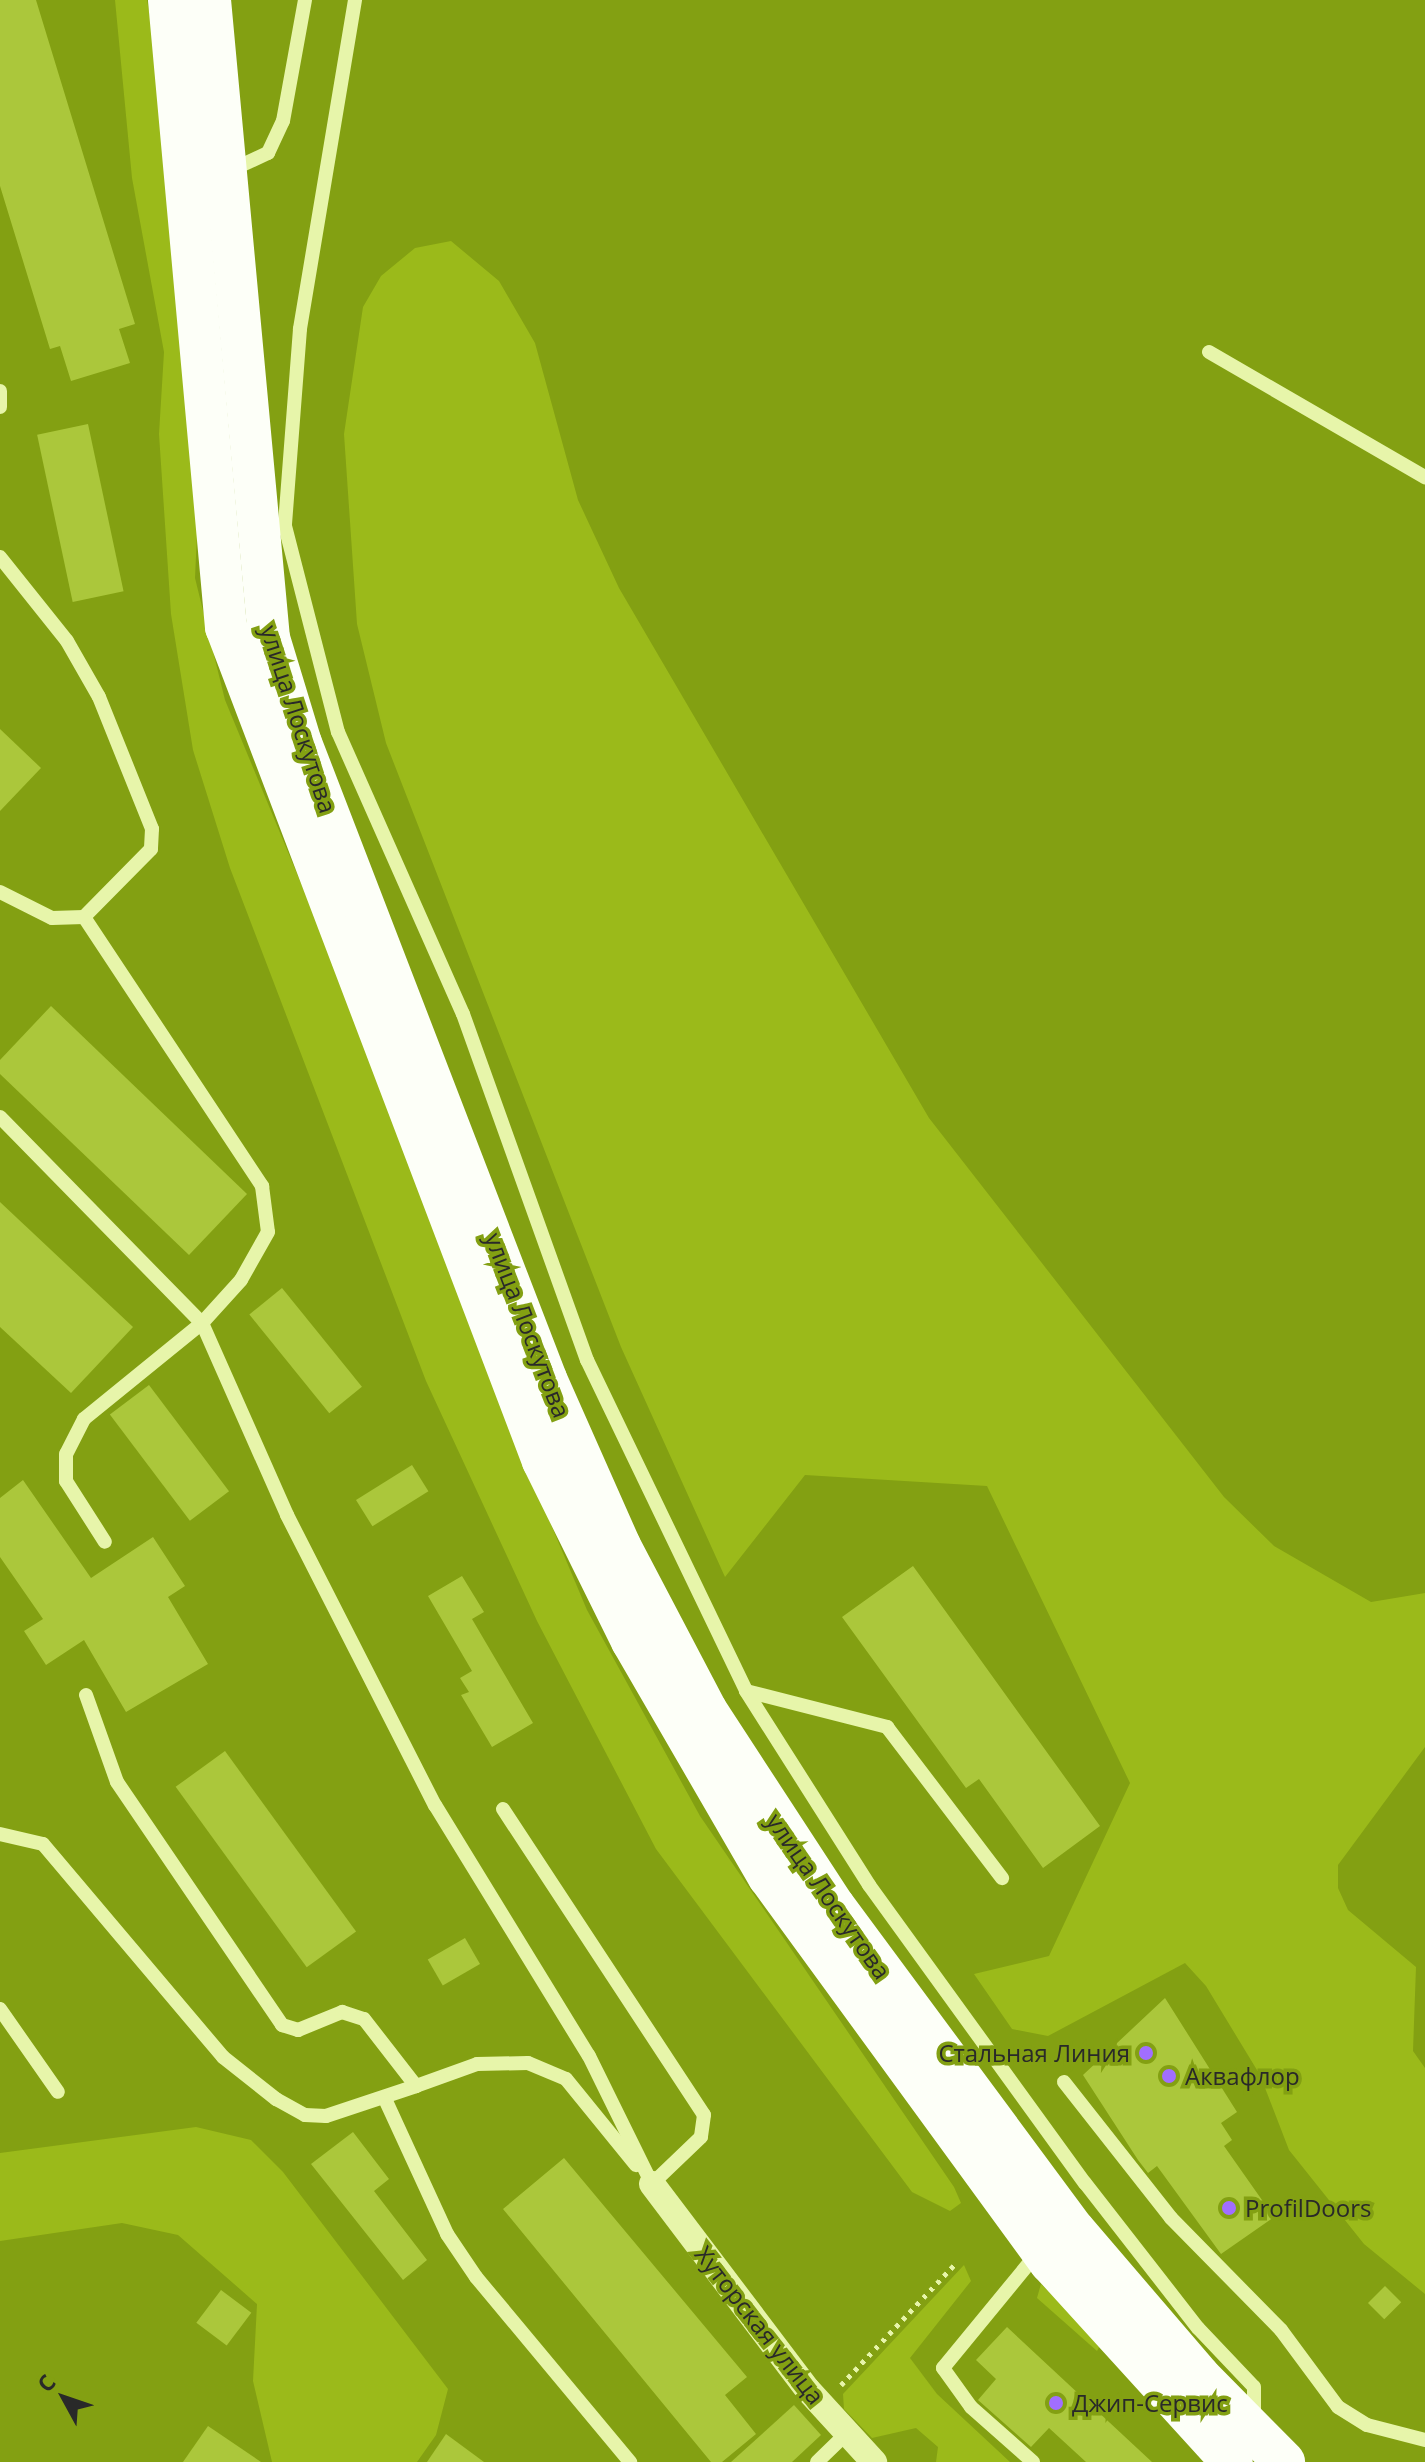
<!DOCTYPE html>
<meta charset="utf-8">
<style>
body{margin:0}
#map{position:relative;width:1425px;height:2462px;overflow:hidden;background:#83a012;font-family:"Open Sans",sans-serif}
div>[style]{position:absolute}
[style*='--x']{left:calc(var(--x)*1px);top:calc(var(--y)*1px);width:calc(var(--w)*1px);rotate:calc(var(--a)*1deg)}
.green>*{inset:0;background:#9bba1a}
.building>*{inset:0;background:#abc73b;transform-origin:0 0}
.path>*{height:5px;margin-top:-2.5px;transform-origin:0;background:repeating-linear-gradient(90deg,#e7f5aa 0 4px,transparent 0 10px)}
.lane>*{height:14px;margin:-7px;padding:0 7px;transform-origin:7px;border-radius:7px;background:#e7f5aa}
.street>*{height:26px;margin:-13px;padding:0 13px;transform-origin:13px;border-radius:13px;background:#e7f5aa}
.primary>*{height:42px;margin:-21px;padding:0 21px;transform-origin:21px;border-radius:21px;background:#fdfff8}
.dots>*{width:22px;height:22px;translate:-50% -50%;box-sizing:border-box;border:4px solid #83a012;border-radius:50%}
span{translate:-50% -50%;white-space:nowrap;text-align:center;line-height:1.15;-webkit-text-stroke:7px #83a012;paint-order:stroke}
.street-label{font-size:24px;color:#292929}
.poi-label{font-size:24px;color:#292929}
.right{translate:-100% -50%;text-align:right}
.left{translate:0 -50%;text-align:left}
.north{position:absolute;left:24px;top:2358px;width:80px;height:80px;-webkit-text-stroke:6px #83a012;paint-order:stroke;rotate:310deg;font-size:22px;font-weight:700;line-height:32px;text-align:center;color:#292929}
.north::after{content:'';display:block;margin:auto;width:28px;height:36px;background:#292929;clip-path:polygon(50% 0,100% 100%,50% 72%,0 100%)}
</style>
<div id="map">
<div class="green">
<i style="clip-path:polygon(115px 0,147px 0,155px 46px,199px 491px,195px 578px,225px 700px,414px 1156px,491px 1382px,587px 1610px,700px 1816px,954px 2187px,961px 2203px,950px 2211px,912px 2192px,656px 1849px,537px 1621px,426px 1381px,230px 868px,193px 750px,171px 614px,159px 434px,164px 352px,132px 178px)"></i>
<i style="clip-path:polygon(451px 241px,499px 281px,535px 343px,578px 500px,619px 588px,929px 1118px,1224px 1497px,1274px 1546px,1371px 1602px,1425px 1593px,1425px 1747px,1338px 1865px,1338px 1888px,1348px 1910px,1416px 1967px,1413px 2051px,1425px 2068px,1425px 2294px,1364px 2244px,1289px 2150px,1260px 2075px,1206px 1986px,1185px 1963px,1048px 2036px,1012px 2029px,974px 1974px,1049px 1956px,1130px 1783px,987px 1486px,805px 1475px,725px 1577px,621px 1347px,386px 743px,357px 624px,344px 434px,363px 307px,381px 276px,415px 248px)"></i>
<i style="clip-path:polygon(196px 2127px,251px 2140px,283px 2172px,448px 2389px,436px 2435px,417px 2462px,272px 2462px,253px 2381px,257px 2304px,178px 2235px,122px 2223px,0 2241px,0 2153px)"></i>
<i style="clip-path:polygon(964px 2265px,971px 2281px,910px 2358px,937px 2394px,1010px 2462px,936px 2462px,938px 2447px,916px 2428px,872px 2438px,844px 2409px,843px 2394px)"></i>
<i style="clip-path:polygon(1041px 2284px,1101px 2344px,1097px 2351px,1037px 2298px)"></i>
</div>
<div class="building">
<i style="clip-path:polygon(0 0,36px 0,135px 324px,119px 329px,130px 363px,71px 381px,60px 346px,50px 349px,0 186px)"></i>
<i style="left:88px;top:424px;width:171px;height:52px;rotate:78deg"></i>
<i style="clip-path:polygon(0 729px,41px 768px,0 811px)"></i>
<i style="clip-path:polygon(51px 1006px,247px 1194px,189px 1255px,0 1074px,0 1060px)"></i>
<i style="clip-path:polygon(0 1202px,133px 1327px,71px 1393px,0 1327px)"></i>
<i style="left:282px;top:1288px;width:127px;height:42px;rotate:51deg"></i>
<i style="left:149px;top:1385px;width:133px;height:49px;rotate:53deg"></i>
<i style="left:412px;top:1465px;width:31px;height:66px;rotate:58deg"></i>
<i style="clip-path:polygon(23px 1480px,91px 1578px,153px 1537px,185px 1586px,168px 1597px,208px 1664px,126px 1712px,84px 1640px,46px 1665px,24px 1631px,43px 1619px,0 1557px,0 1498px)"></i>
<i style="clip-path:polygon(913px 1566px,1100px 1826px,1043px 1868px,979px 1779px,966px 1788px,842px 1617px)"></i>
<i style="clip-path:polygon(462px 1576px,484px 1612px,472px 1619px,533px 1723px,492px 1747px,461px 1695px,469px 1692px,460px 1678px,472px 1671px,428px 1596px)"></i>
<i style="left:225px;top:1751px;width:223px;height:61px;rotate:54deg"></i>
<i style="left:465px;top:1938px;width:30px;height:43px;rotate:60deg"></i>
<i style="clip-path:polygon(1165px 1998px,1237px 2112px,1221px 2123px,1232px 2140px,1224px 2146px,1274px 2217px,1221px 2254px,1157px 2166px,1148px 2173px,1138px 2160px,1083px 2075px)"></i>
<i style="clip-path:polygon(353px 2132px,389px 2179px,374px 2191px,427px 2260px,403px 2280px,311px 2164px)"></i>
<i style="clip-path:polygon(564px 2158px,747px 2377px,725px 2395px,756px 2434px,722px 2462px,711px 2462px,503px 2209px)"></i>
<i style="left:1385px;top:2286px;width:23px;height:24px;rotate:45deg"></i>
<i style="left:221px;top:2290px;width:38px;height:41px;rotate:37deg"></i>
<i style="clip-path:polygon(1007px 2327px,1152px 2462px,1086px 2462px,1049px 2428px,1031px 2447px,978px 2400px,996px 2379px,976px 2360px)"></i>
<i style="clip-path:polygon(794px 2405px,821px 2435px,792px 2462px,731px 2462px)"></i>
<i style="clip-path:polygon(208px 2426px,261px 2462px,183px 2462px)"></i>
<i style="clip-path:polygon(446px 2434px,484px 2462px,427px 2462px)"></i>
</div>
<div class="path">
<i style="--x:841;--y:2385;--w:168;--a:-46.7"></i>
</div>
<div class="lane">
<i style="--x:355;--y:0;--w:334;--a:99.5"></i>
<i style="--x:300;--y:329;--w:198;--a:94.4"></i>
<i style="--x:285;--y:526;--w:213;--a:75.6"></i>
<i style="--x:338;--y:732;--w:308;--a:66.1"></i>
<i style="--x:463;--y:1014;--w:368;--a:70.3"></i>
<i style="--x:587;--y:1360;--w:367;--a:64.3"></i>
<i style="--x:746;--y:1691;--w:230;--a:57.6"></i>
<i style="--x:869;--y:1885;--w:368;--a:54.1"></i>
<i style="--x:1085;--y:2183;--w:184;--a:52.1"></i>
<i style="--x:1198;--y:2328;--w:81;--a:46.5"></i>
<i style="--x:1254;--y:2387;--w:32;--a:90"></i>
<i style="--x:229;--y:171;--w:43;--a:-24.8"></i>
<i style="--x:268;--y:153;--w:35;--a:-65"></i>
<i style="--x:283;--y:121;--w:123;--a:-79.7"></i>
<i style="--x:1209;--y:352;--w:250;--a:30.1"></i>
<i style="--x:0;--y:391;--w:16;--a:90"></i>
<i style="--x:0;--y:557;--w:107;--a:51.4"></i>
<i style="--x:67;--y:641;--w:64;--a:60.3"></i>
<i style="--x:99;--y:697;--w:142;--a:68.1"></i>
<i style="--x:152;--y:829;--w:20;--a:93"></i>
<i style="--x:151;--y:849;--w:95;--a:134.6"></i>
<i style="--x:0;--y:892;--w:58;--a:26.6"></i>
<i style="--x:52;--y:918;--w:32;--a:-2"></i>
<i style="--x:84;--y:917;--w:323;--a:56.5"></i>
<i style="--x:262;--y:1186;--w:46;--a:82.6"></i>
<i style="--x:268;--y:1232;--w:55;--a:119.4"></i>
<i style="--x:241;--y:1280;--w:58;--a:132.2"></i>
<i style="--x:202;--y:1323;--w:152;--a:140.9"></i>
<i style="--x:84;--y:1419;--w:39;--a:117"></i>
<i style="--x:66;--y:1454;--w:27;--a:90"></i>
<i style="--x:66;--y:1481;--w:72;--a:57.4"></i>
<i style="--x:0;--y:1117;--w:289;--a:45.6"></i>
<i style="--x:202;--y:1323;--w:210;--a:66.1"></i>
<i style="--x:287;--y:1515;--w:326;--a:63"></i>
<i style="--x:435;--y:1805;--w:294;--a:58.5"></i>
<i style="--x:589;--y:2056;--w:143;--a:63.8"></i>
<i style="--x:746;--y:1691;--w:146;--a:14.3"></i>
<i style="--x:887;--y:1727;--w:190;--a:52.7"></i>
<i style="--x:86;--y:1695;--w:92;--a:70.4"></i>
<i style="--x:117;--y:1782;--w:294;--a:55.8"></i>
<i style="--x:282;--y:2025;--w:17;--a:17"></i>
<i style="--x:298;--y:2030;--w:48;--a:-22.2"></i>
<i style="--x:342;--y:2012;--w:23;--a:18"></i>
<i style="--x:364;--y:2019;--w:85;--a:52.2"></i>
<i style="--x:416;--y:2086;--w:65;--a:-19.8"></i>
<i style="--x:477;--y:2064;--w:51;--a:-1.1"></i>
<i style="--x:528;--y:2063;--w:41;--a:22.8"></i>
<i style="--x:566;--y:2079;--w:111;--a:50.9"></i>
<i style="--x:503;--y:1809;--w:366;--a:56.7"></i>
<i style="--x:704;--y:2115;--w:22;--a:98"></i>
<i style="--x:701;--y:2137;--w:68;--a:136.2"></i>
<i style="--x:0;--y:1834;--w:44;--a:13.1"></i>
<i style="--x:43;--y:1844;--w:279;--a:49.8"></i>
<i style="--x:223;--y:2057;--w:68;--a:38.4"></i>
<i style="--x:276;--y:2099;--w:33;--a:29"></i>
<i style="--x:305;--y:2115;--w:21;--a:3"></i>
<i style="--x:326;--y:2116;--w:95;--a:-18.4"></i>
<i style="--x:0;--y:2009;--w:101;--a:55.1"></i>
<i style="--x:1064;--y:2082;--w:173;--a:51.8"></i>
<i style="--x:1171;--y:2218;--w:157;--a:45.5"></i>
<i style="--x:1281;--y:2330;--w:96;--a:53.5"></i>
<i style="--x:1338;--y:2407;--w:34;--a:32"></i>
<i style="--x:1367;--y:2425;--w:60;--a:14.5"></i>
<i style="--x:385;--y:2099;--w:149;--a:65.3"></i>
<i style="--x:447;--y:2234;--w:52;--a:56"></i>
<i style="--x:476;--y:2277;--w:241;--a:50.2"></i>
<i style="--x:817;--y:2462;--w:39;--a:-44"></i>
<i style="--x:1033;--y:2462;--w:83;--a:-138.4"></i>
<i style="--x:971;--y:2407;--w:48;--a:-125.7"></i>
<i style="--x:943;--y:2368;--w:151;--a:-50.6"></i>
</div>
<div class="street">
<i style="--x:652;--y:2184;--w:258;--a:52.9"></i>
<i style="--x:808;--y:2390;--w:98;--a:47.5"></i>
</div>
<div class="primary">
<i style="--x:169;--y:0;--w:630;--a:84.81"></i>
<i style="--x:226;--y:627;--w:892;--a:69.19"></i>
<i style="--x:543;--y:1461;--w:201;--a:63.7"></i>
<i style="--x:632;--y:1641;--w:273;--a:59.9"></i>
<i style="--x:769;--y:1877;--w:477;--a:53.9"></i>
<i style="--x:1050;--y:2262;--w:270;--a:47.7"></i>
<i style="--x:210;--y:0;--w:641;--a:84.72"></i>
<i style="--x:269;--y:638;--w:110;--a:73.1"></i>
<i style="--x:301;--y:743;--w:682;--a:68.93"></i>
<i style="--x:546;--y:1379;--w:183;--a:66.1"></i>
<i style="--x:620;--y:1546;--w:185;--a:62.3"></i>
<i style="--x:706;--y:1710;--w:234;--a:56.9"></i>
<i style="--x:834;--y:1906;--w:403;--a:53.5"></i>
<i style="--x:1074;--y:2230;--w:192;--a:49.4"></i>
<i style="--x:1199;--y:2376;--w:121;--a:45.3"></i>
</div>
<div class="dots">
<i style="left:1146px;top:2053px;background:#a16eff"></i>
<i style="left:1169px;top:2076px;background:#a16eff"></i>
<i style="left:1229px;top:2208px;background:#a16eff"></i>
<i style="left:1056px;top:2403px;background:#a16eff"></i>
</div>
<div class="street-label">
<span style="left:299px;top:719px;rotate:72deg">улица Лоскутова</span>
<span style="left:528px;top:1325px;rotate:69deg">улица Лоскутова</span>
<span style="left:829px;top:1896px;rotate:55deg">улица Лоскутова</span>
<span style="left:760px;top:2325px;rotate:52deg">Хуторская улица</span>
</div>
<div class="poi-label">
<span class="right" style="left:1130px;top:2053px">Стальная Линия</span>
<span class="left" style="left:1185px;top:2076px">Аквафлор</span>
<span class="left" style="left:1245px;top:2208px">ProfilDoors</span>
<span class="left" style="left:1072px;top:2403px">Джип-Сервис</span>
</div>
<div class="north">С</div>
</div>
